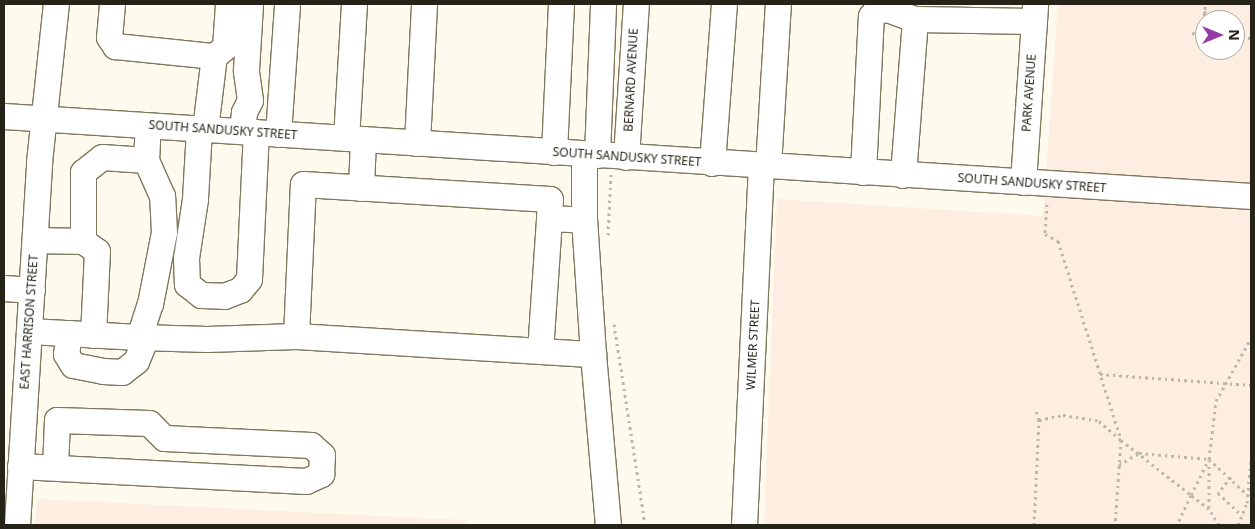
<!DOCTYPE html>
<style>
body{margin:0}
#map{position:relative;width:1255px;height:529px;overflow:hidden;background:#fefbee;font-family:"Noto Sans",sans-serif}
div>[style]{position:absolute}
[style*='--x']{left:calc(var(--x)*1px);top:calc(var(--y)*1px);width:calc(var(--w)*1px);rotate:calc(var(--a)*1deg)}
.education>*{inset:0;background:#fdeee1}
.path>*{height:3px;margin-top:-1.5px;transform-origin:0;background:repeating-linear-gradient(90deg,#bbb8ab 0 2.5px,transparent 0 6.5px)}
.roads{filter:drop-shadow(1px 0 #7f785c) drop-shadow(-1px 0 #7f785c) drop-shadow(0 1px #7f785c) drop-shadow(0 -1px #7f785c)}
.minor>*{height:25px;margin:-12.5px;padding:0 12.5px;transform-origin:12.5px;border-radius:12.5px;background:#fff}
span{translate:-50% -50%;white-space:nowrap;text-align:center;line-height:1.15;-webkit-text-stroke:4.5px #fff;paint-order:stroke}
.street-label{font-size:12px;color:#262318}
.frame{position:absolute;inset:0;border:5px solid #262318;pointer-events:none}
.north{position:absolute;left:1195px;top:10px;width:50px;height:50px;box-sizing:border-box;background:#fff;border:1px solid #a8a7a3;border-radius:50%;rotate:90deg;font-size:14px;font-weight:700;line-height:20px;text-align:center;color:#262318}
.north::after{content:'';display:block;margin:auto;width:18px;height:22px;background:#953ca9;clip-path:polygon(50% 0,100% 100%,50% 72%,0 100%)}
</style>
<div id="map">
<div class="education">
<i style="clip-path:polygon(evenodd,1058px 4px,1251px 4px,1251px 525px,764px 525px,777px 199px,1043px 216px,1058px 4px,1205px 20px,1235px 20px,1235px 50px,1205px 50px,1205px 20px)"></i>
<i style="clip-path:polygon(37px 499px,465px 520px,470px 525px,35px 525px)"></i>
</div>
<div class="path">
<i style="--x:1204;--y:11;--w:13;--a:45"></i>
<i style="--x:1192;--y:33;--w:12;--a:9"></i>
<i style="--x:1203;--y:35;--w:31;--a:-86"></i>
<i style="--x:1235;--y:37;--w:16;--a:4"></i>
<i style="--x:1047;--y:204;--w:30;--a:94"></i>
<i style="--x:1045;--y:234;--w:15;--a:28"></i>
<i style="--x:1058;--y:241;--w:209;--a:72.4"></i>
<i style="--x:1121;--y:440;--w:89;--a:38.2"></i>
<i style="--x:1191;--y:495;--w:33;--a:115"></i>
<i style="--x:608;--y:235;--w:61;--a:-87.2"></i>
<i style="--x:614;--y:324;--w:203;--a:81.2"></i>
<i style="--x:1100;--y:374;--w:151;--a:4.2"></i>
<i style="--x:1039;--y:420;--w:25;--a:-12"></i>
<i style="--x:1063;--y:415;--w:36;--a:9"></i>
<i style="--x:1099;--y:421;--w:29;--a:41"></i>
<i style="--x:1121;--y:440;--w:85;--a:94"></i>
<i style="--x:1119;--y:465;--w:23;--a:-31"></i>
<i style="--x:1139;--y:453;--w:70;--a:4.9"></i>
<i style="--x:1209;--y:459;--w:57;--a:42.9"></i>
<i style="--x:1231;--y:477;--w:21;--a:129"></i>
<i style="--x:1218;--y:493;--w:33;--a:43"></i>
<i style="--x:1209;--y:508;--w:46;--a:-90"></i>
<i style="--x:1034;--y:525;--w:105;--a:-87.3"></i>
<i style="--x:1039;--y:420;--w:10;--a:-107"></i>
<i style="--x:1219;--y:525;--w:19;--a:-122"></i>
<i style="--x:1209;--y:509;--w:23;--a:-142"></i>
<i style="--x:1191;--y:495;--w:40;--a:-63.4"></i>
<i style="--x:1209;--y:459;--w:58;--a:-83.1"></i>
<i style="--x:1216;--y:401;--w:72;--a:-60.9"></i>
<i style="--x:1238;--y:525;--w:24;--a:-68"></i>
<i style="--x:1247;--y:503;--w:44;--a:-84.8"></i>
</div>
<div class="roads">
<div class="minor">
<i style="--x:112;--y:4;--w:33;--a:95"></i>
<i style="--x:109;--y:37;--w:11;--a:56"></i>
<i style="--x:115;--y:46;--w:100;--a:5.8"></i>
<i style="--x:4;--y:116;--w:1250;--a:3.67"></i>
<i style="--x:199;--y:129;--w:70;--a:93.3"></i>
<i style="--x:195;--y:199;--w:60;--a:98.7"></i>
<i style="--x:186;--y:258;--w:26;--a:88"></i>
<i style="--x:187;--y:284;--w:18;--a:38"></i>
<i style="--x:201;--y:295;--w:23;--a:2"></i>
<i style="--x:224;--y:296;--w:17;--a:-21"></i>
<i style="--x:240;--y:290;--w:14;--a:-51"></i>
<i style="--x:249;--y:279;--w:147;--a:-87.3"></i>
<i style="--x:205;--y:129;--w:74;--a:-83"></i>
<i style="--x:214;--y:56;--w:14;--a:-39"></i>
<i style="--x:225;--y:47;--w:43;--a:-86"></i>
<i style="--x:242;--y:131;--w:19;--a:-84"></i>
<i style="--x:244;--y:112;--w:13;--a:-63"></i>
<i style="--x:250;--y:100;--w:30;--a:-98"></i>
<i style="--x:246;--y:70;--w:66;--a:-86.5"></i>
<i style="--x:278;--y:134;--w:130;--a:-86"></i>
<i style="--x:346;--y:138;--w:134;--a:-86.6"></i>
<i style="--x:417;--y:143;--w:139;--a:-87.1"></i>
<i style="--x:554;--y:152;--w:148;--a:-87.3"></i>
<i style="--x:597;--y:155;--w:151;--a:-87.7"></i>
<i style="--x:626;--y:157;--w:153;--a:-86.3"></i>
<i style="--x:712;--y:163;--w:159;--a:-85.7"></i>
<i style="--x:768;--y:166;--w:162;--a:-86.5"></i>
<i style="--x:863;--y:172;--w:156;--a:-87.1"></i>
<i style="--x:871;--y:16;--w:6;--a:-51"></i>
<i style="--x:875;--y:11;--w:12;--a:-9"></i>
<i style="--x:887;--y:9;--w:30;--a:20"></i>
<i style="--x:903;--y:175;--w:156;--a:-85.6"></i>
<i style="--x:915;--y:19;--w:119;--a:1"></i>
<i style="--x:1023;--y:182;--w:178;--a:-86.1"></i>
<i style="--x:361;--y:188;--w:49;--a:-87.7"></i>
<i style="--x:35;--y:240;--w:48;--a:1.2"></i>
<i style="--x:83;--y:241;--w:17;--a:36"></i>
<i style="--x:97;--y:251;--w:84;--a:92.7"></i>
<i style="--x:83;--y:241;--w:69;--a:-90"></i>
<i style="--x:83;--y:172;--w:24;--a:-38"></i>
<i style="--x:102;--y:157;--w:44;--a:3.9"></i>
<i style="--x:4;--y:288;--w:28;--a:4"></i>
<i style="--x:29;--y:331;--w:110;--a:3.1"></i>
<i style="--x:139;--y:337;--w:35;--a:-72"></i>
<i style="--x:150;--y:304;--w:73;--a:-79"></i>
<i style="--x:164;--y:232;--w:36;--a:-93"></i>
<i style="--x:162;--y:196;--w:39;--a:-114"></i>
<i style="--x:146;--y:160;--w:34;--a:-87"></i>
<i style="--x:69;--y:333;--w:21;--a:98"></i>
<i style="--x:66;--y:354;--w:13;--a:58"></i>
<i style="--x:73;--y:365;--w:31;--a:11"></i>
<i style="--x:103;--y:371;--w:19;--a:3"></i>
<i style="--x:122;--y:372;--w:18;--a:-38"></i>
<i style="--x:136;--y:361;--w:26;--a:-67"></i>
<i style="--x:296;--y:336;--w:152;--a:-87.4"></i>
<i style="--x:303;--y:184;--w:247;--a:3.5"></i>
<i style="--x:550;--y:199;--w:19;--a:93"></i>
<i style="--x:549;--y:218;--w:35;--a:3"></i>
<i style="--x:139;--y:337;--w:68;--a:1.7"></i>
<i style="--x:207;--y:339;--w:89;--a:-1.9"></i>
<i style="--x:296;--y:336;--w:298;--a:3.5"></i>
<i style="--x:593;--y:354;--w:134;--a:-93.8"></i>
<i style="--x:584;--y:220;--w:66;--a:-90"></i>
<i style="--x:540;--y:351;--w:133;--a:-86.1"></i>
<i style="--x:593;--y:354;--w:172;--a:85"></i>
<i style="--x:20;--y:466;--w:286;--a:3"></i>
<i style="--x:306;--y:481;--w:17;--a:-25"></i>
<i style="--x:321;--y:474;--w:19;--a:-87"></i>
<i style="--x:322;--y:455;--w:15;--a:-138"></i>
<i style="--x:311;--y:445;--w:147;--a:-177.3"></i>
<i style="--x:164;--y:438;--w:21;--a:-135"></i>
<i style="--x:149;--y:423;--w:92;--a:-178.1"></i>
<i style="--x:57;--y:420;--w:47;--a:92.4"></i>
<i style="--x:17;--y:525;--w:364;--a:-86.5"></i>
<i style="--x:39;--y:162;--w:159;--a:-83.9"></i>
<i style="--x:744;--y:525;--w:360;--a:-87.3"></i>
</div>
</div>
<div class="street-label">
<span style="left:631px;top:80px;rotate:-87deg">BERNARD AVENUE</span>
<span style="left:1029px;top:93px;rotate:-86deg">PARK AVENUE</span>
<span style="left:223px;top:130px;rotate:4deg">SOUTH SANDUSKY STREET</span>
<span style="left:627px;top:157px;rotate:4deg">SOUTH SANDUSKY STREET</span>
<span style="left:1032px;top:183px;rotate:4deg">SOUTH SANDUSKY STREET</span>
<span style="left:29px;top:322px;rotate:-86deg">EAST HARRISON STREET</span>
<span style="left:753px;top:345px;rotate:-87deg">WILMER STREET</span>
</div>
<div class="frame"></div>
<div class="north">N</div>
</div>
